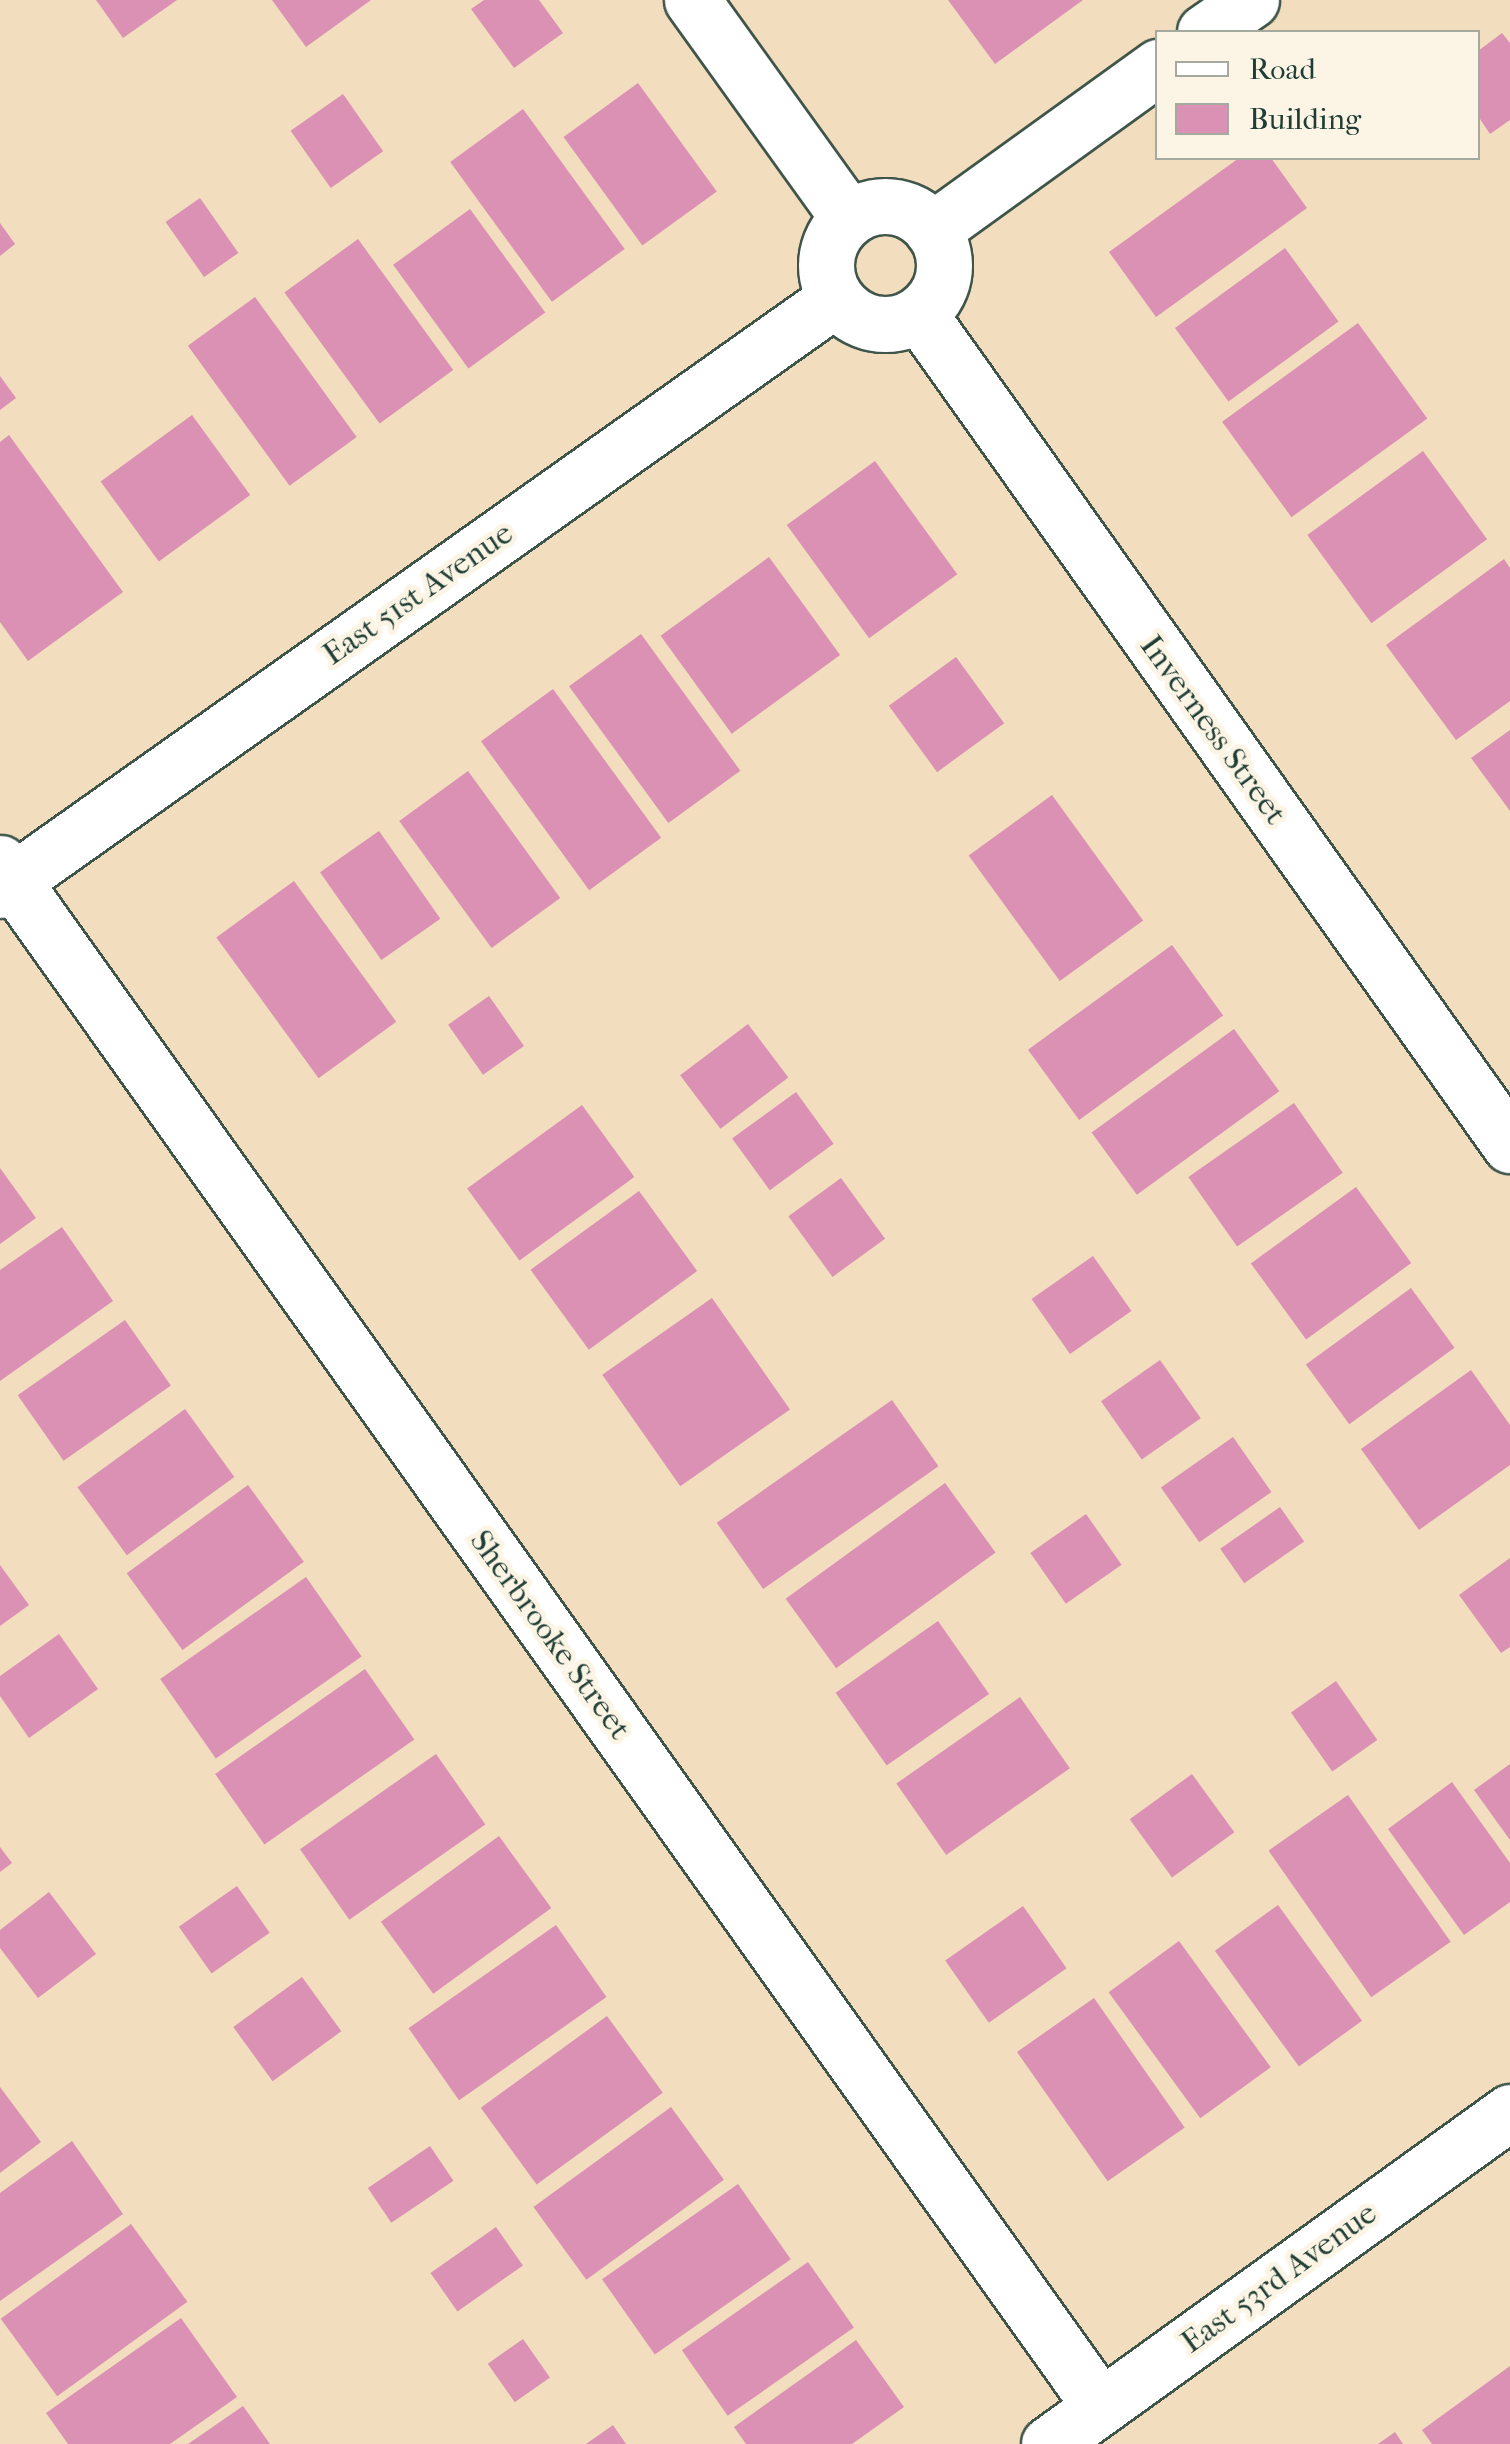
<!DOCTYPE html>
<style>
body{margin:0}
#map{position:relative;width:1510px;height:2444px;overflow:hidden;background:#f2ddbf;font-family:"IM FELL French Canon",serif}
div>[style]{position:absolute}
[style*='--x']{left:calc(var(--x)*1px);top:calc(var(--y)*1px);width:calc(var(--w)*1px);rotate:calc(var(--a)*1deg)}
.building>*{inset:0;background:#da91b3;transform-origin:0 0}
.roads{filter:drop-shadow(2px 0 #3f5549) drop-shadow(-2px 0 #3f5549) drop-shadow(0 2px #3f5549) drop-shadow(0 -2px #3f5549)}
.minor>*{height:55px;margin:-27.5px;padding:0 27.5px;transform-origin:27.5px;border-radius:27.5px;background:#fff}
.minor>.ring{margin:-27.5px;padding:0;box-sizing:content-box;background:none;border:55px solid #fff;border-radius:50%}
span{translate:-50% -50%;white-space:nowrap;text-align:center;line-height:1.15;-webkit-text-stroke:10px #fcf5e5;paint-order:stroke}
.street-label{font-size:32px;color:#1f3d34}
.legend{position:absolute;left:1155px;top:30px;width:325px;height:130px;box-sizing:border-box;background:#fcf5e5;border:2px solid #a4ab9e;margin:0;padding:12px 18px;list-style:none;font-size:30px;color:#1f3d34}
.legend li{display:flex;align-items:center;gap:20px;height:50px}
.legend b{width:50px;border:2px solid #a4ab9e}
</style>
<div id="map">
<div class="building">
<i style="clip-path:polygon(96px 0,177px 0,123px 38px)"></i>
<i style="clip-path:polygon(272px 0,371px 0,306px 47px)"></i>
<i style="clip-path:polygon(484px 0,539px 0,563px 33px,514px 68px,471px 9px)"></i>
<i style="clip-path:polygon(948px 0,1083px 0,995px 64px)"></i>
<i style="clip-path:polygon(1502px 33px,1510px 43px,1510px 120px,1490px 134px,1478px 116px,1478px 51px)"></i>
<i style="left:638px;top:83px;width:134px;height:92px;rotate:54deg"></i>
<i style="left:343px;top:94px;width:70px;height:64px;rotate:55deg"></i>
<i style="left:523px;top:109px;width:173px;height:90px;rotate:54deg"></i>
<i style="clip-path:polygon(1239px 158px,1271px 158px,1307px 208px,1156px 317px,1109px 252px)"></i>
<i style="left:200px;top:198px;width:67px;height:42px;rotate:55deg"></i>
<i style="left:470px;top:209px;width:128px;height:95px;rotate:54deg"></i>
<i style="clip-path:polygon(0 223px,15px 244px,0 256px)"></i>
<i style="left:358px;top:239px;width:162px;height:91px;rotate:54deg"></i>
<i style="left:1285px;top:248px;width:91px;height:136px;rotate:54deg"></i>
<i style="left:255px;top:297px;width:173px;height:83px;rotate:54deg"></i>
<i style="left:1358px;top:323px;width:118px;height:168px;rotate:54deg"></i>
<i style="clip-path:polygon(0 376px,16px 398px,0 410px)"></i>
<i style="left:192px;top:415px;width:99px;height:113px;rotate:54deg"></i>
<i style="clip-path:polygon(9px 435px,123px 592px,28px 661px,0 622px,0 442px)"></i>
<i style="left:1423px;top:451px;width:109px;height:143px;rotate:54deg"></i>
<i style="left:875px;top:461px;width:140px;height:109px;rotate:54deg"></i>
<i style="left:769px;top:557px;width:121px;height:134px;rotate:54deg"></i>
<i style="clip-path:polygon(1504px 559px,1510px 568px,1510px 701px,1456px 740px,1386px 645px)"></i>
<i style="left:641px;top:634px;width:169px;height:89px;rotate:54deg"></i>
<i style="left:956px;top:657px;width:82px;height:83px;rotate:54deg"></i>
<i style="left:553px;top:689px;width:184px;height:89px;rotate:54deg"></i>
<i style="clip-path:polygon(1510px 730px,1510px 811px,1471px 758px)"></i>
<i style="left:468px;top:771px;width:157px;height:85px;rotate:54deg"></i>
<i style="left:1052px;top:795px;width:155px;height:103px;rotate:54deg"></i>
<i style="left:379px;top:831px;width:107px;height:72px;rotate:55deg"></i>
<i style="left:294px;top:881px;width:174px;height:96px;rotate:54deg"></i>
<i style="left:1172px;top:945px;width:87px;height:178px;rotate:54deg"></i>
<i style="left:489px;top:996px;width:61px;height:50px;rotate:55deg"></i>
<i style="left:748px;top:1024px;width:67px;height:85px;rotate:53deg"></i>
<i style="left:1234px;top:1029px;width:77px;height:176px;rotate:54deg"></i>
<i style="left:796px;top:1092px;width:64px;height:79px;rotate:54deg"></i>
<i style="left:1294px;top:1103px;width:85px;height:129px;rotate:55deg"></i>
<i style="left:582px;top:1105px;width:89px;height:142px;rotate:54deg"></i>
<i style="clip-path:polygon(0 1168px,36px 1218px,0 1244px)"></i>
<i style="left:841px;top:1178px;width:75px;height:65px;rotate:54deg"></i>
<i style="left:1356px;top:1187px;width:94px;height:130px;rotate:54deg"></i>
<i style="left:639px;top:1191px;width:99px;height:134px;rotate:54deg"></i>
<i style="clip-path:polygon(62px 1227px,113px 1301px,0 1381px,0 1270px)"></i>
<i style="left:1093px;top:1256px;width:67px;height:75px;rotate:55deg"></i>
<i style="left:1411px;top:1288px;width:74px;height:130px;rotate:54deg"></i>
<i style="left:712px;top:1298px;width:136px;height:134px;rotate:55deg"></i>
<i style="left:125px;top:1320px;width:80px;height:131px;rotate:55deg"></i>
<i style="left:1160px;top:1360px;width:71px;height:72px;rotate:55deg"></i>
<i style="clip-path:polygon(1471px 1370px,1510px 1425px,1510px 1465px,1419px 1530px,1361px 1449px)"></i>
<i style="left:892px;top:1400px;width:81px;height:214px;rotate:55deg"></i>
<i style="left:185px;top:1409px;width:84px;height:133px;rotate:54deg"></i>
<i style="left:1233px;top:1437px;width:67px;height:88px;rotate:55deg"></i>
<i style="left:945px;top:1483px;width:86px;height:197px;rotate:54deg"></i>
<i style="left:248px;top:1485px;width:95px;height:150px;rotate:54deg"></i>
<i style="left:1280px;top:1507px;width:42px;height:73px;rotate:55deg"></i>
<i style="left:1086px;top:1514px;width:62px;height:68px;rotate:55deg"></i>
<i style="clip-path:polygon(1510px 1558px,1510px 1647px,1501px 1653px,1459px 1595px)"></i>
<i style="clip-path:polygon(0 1565px,29px 1605px,0 1626px)"></i>
<i style="left:306px;top:1577px;width:97px;height:178px;rotate:55deg"></i>
<i style="left:938px;top:1621px;width:89px;height:125px;rotate:55deg"></i>
<i style="clip-path:polygon(59px 1634px,98px 1689px,29px 1738px,0 1696px,0 1676px)"></i>
<i style="left:365px;top:1669px;width:86px;height:183px;rotate:55deg"></i>
<i style="left:1336px;top:1681px;width:72px;height:55px;rotate:55deg"></i>
<i style="left:1020px;top:1697px;width:87px;height:151px;rotate:55deg"></i>
<i style="left:436px;top:1754px;width:86px;height:166px;rotate:55deg"></i>
<i style="clip-path:polygon(1510px 1764px,1510px 1840px,1474px 1790px)"></i>
<i style="left:1192px;top:1774px;width:72px;height:77px;rotate:54deg"></i>
<i style="clip-path:polygon(1452px 1782px,1510px 1863px,1510px 1902px,1464px 1935px,1388px 1829px)"></i>
<i style="left:1348px;top:1795px;width:179px;height:97px;rotate:55deg"></i>
<i style="left:499px;top:1836px;width:89px;height:146px;rotate:54deg"></i>
<i style="clip-path:polygon(0 1847px,12px 1863px,0 1872px)"></i>
<i style="left:237px;top:1886px;width:57px;height:71px;rotate:55deg"></i>
<i style="clip-path:polygon(49px 1892px,96px 1954px,38px 1998px,0 1948px,0 1930px)"></i>
<i style="left:1278px;top:1905px;width:143px;height:78px;rotate:54deg"></i>
<i style="left:1023px;top:1906px;width:76px;height:95px;rotate:55deg"></i>
<i style="left:556px;top:1925px;width:88px;height:180px;rotate:55deg"></i>
<i style="left:1179px;top:1941px;width:156px;height:87px;rotate:54deg"></i>
<i style="left:302px;top:1977px;width:67px;height:85px;rotate:54deg"></i>
<i style="left:1094px;top:1998px;width:158px;height:94px;rotate:55deg"></i>
<i style="left:607px;top:2016px;width:95px;height:156px;rotate:54deg"></i>
<i style="clip-path:polygon(0 2087px,41px 2142px,0 2173px)"></i>
<i style="left:671px;top:2107px;width:90px;height:170px;rotate:54deg"></i>
<i style="clip-path:polygon(72px 2141px,123px 2214px,0 2301px,0 2193px)"></i>
<i style="left:430px;top:2146px;width:42px;height:75px;rotate:56deg"></i>
<i style="left:738px;top:2184px;width:92px;height:166px;rotate:55deg"></i>
<i style="left:131px;top:2224px;width:96px;height:161px;rotate:54deg"></i>
<i style="left:496px;top:2227px;width:47px;height:80px;rotate:55deg"></i>
<i style="left:808px;top:2262px;width:80px;height:154px;rotate:55deg"></i>
<i style="clip-path:polygon(181px 2318px,237px 2397px,170px 2444px,68px 2444px,46px 2413px)"></i>
<i style="left:523px;top:2339px;width:47px;height:43px;rotate:55deg"></i>
<i style="clip-path:polygon(856px 2340px,904px 2407px,852px 2444px,746px 2444px,734px 2427px)"></i>
<i style="clip-path:polygon(1510px 2366px,1510px 2444px,1432px 2444px,1422px 2430px)"></i>
<i style="clip-path:polygon(243px 2406px,270px 2444px,188px 2444px)"></i>
<i style="clip-path:polygon(613px 2425px,626px 2444px,586px 2444px)"></i>
<i style="clip-path:polygon(1395px 2432px,1403px 2444px,1378px 2444px)"></i>
</div>
<div class="roads">
<div class="minor">
<i style="--x:692;--y:0;--w:267;--a:54.3"></i>
<i style="--x:1205;--y:32;--w:56;--a:-34.8"></i>
<i class="ring" style="left:826px;top:206px;width:63px;height:63px"></i>
<i style="--x:932;--y:230;--w:279;--a:-35.8"></i>
<i style="--x:919;--y:314;--w:1020;--a:54.58"></i>
<i style="--x:0;--y:863;--w:1896;--a:54.51"></i>
<i style="--x:0;--y:890;--w:1023;--a:-35.29"></i>
<i style="--x:1049;--y:2444;--w:568;--a:-35.76"></i>
</div>
</div>
<div class="street-label">
<span style="left:418px;top:594px;rotate:-35deg">East 51st Avenue</span>
<span style="left:1213px;top:730px;rotate:54deg">Inverness Street</span>
<span style="left:550px;top:1635px;rotate:54deg">Sherbrooke Street</span>
<span style="left:1279px;top:2278px;rotate:-36deg">East 53rd Avenue</span>
</div>
<ul class="legend">
<li><b style="height:12px;background:#fff"></b>Road</li>
<li><b style="height:28px;background:#da91b3"></b>Building</li>
</ul>
</div>
